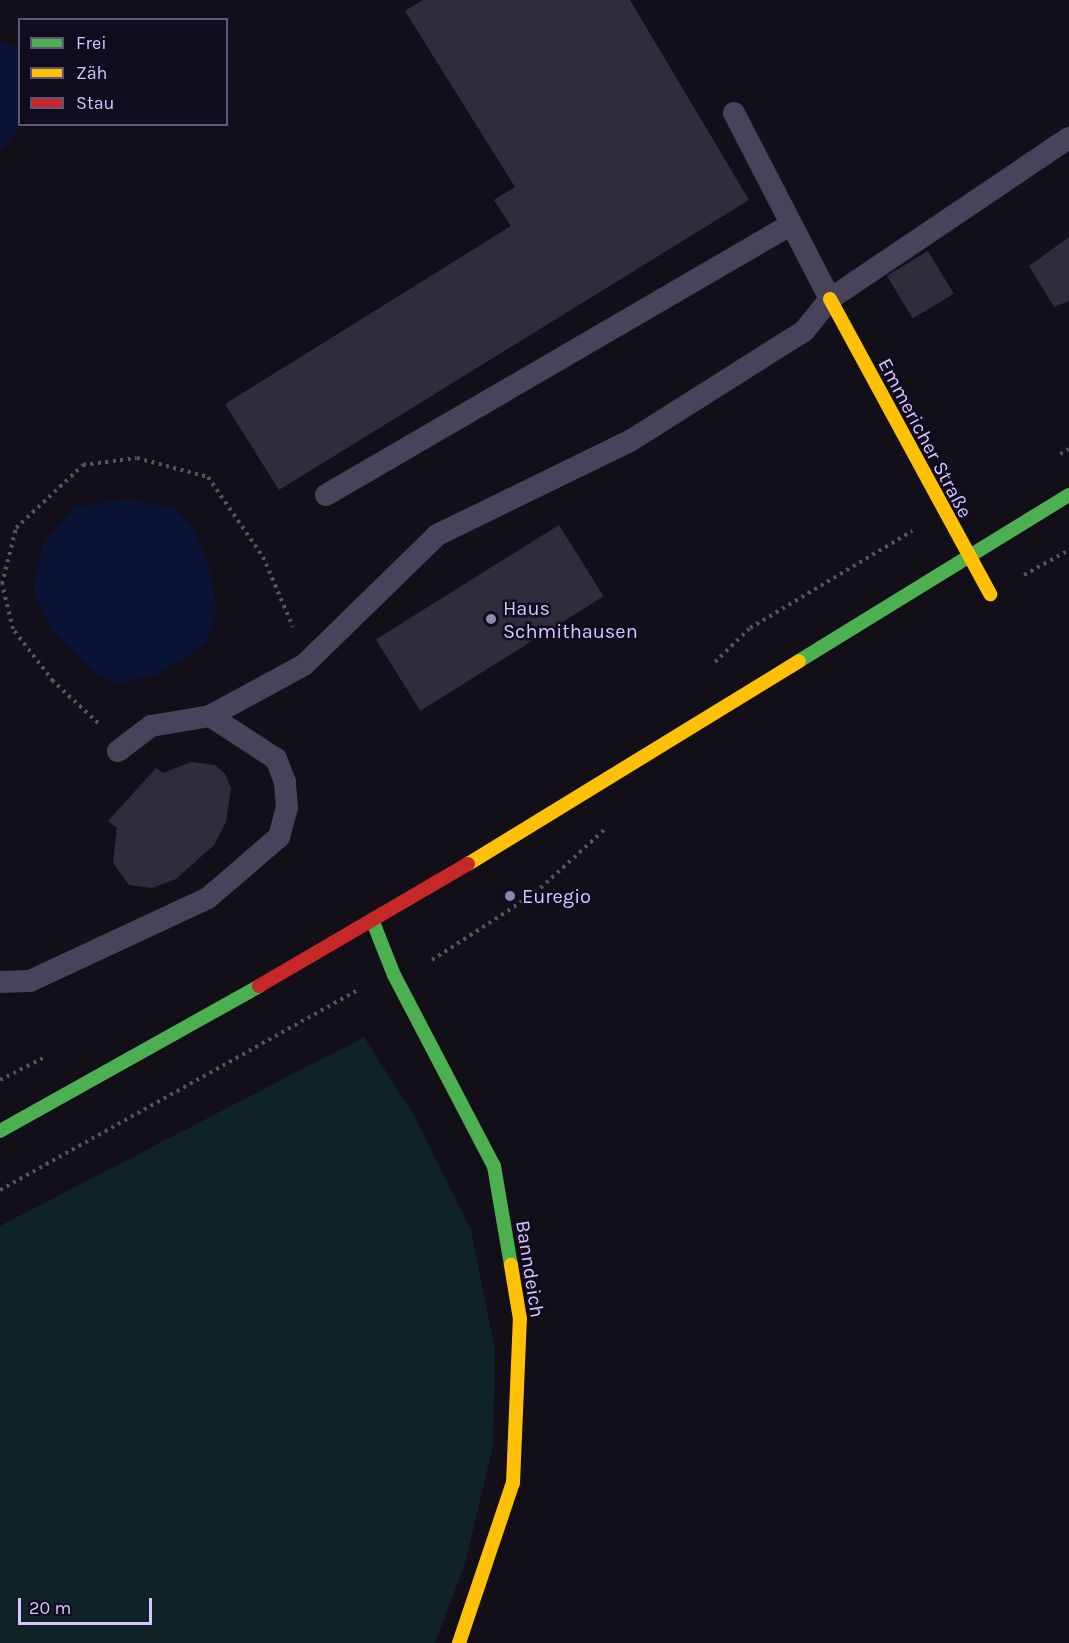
<!DOCTYPE html>
<meta charset="utf-8">
<style>
body{margin:0}
#map{position:relative;width:1069px;height:1643px;overflow:hidden;background:#120f19;font-family:Karla,sans-serif}
div>[style]{position:absolute}
[style*='--x']{left:calc(var(--x)*1px);top:calc(var(--y)*1px);width:calc(var(--w)*1px);rotate:calc(var(--a)*1deg)}
.green>*{inset:0;background:#0f2225}
.water>*{inset:0;background:#091436}
.building>*{inset:0;background:#302c3c;transform-origin:0 0}
.path>*{height:4px;margin-top:-2px;transform-origin:0;background:repeating-linear-gradient(90deg,#4b5766 0 3px,transparent 0 7.5px)}
.lane>*{height:22px;margin:-11px;padding:0 11px;transform-origin:11px;border-radius:11px;background:#48435a}
.fast>*{height:14px;margin:-7px;padding:0 7px;transform-origin:7px;border-radius:7px;background:#4caf50}
.slow>*{height:14px;margin:-7px;padding:0 7px;transform-origin:7px;border-radius:7px;background:#ffc107}
.jam>*{height:14px;margin:-7px;padding:0 7px;transform-origin:7px;border-radius:7px;background:#c62828}
.dots>*{width:16px;height:16px;translate:-50% -50%;box-sizing:border-box;border:3px solid #100b1d;border-radius:50%}
span{translate:-50% -50%;white-space:nowrap;text-align:center;line-height:1.15;-webkit-text-stroke:5px #100b1d;paint-order:stroke}
.street-label{font-size:20px;color:#d4c7ff}
.poi-label{font-size:20px;color:#d4c7ff}
.left{translate:0 -50%;text-align:left}
.legend{position:absolute;left:18px;top:18px;width:210px;height:108px;box-sizing:border-box;background:#100b1d;border:2px solid #5e5677;margin:0;padding:8px 10px;list-style:none;font-size:18px;color:#d4c7ff}
.legend li{display:flex;align-items:center;gap:12px;height:30px}
.legend b{width:30px;border:2px solid #5e5677}
.scale{position:absolute;left:18px;top:1598px;width:134px;height:27px;box-sizing:border-box;border:3px solid #d4c7ff;border-top:0;padding-left:8px;font-size:18px;line-height:21px;white-space:nowrap;color:#d4c7ff;-webkit-text-stroke:4px #100b1d;paint-order:stroke}
</style>
<div id="map">
<div class="green">
<i style="clip-path:polygon(364px 1037px,415px 1117px,471px 1230px,495px 1349px,493px 1446px,465px 1564px,435px 1643px,0 1643px,0 1226px)"></i>
</div>
<div class="water">
<i style="clip-path:polygon(0 41px,19px 49px,23px 125px,0 152px)"></i>
<i style="clip-path:polygon(129px 499px,174px 507px,196px 531px,211px 574px,217px 612px,206px 642px,188px 656px,158px 674px,119px 684px,96px 674px,51px 629px,33px 591px,43px 544px,74px 507px)"></i>
</div>
<div class="building">
<i style="clip-path:polygon(423px 0,630px 0,749px 200px,279px 490px,225px 404px,511px 226px,494px 200px,515px 187px,405px 11px)"></i>
<i style="clip-path:polygon(1069px 237px,1069px 301px,1054px 307px,1029px 266px)"></i>
<i style="left:928px;top:251px;width:50px;height:48px;rotate:59deg"></i>
<i style="left:559px;top:525px;width:84px;height:216px;rotate:58deg"></i>
<i style="clip-path:polygon(191px 762px,215px 765px,225px 774px,231px 788px,226px 822px,214px 845px,176px 879px,152px 888px,129px 885px,113px 863px,117px 828px,108px 821px,156px 768px,163px 773px)"></i>
</div>
<div class="path">
<i style="--x:1060;--y:454;--w:10;--a:-29"></i>
<i style="--x:1024;--y:575;--w:51;--a:-29.1"></i>
<i style="--x:715;--y:662;--w:49;--a:-44.2"></i>
<i style="--x:750;--y:628;--w:189;--a:-30.9"></i>
<i style="--x:98;--y:723;--w:62;--a:-137"></i>
<i style="--x:53;--y:681;--w:66;--a:-127.6"></i>
<i style="--x:13;--y:629;--w:46;--a:-103.7"></i>
<i style="--x:2;--y:584;--w:58;--a:-76"></i>
<i style="--x:16;--y:528;--w:92;--a:-43.2"></i>
<i style="--x:83;--y:465;--w:54;--a:-7.4"></i>
<i style="--x:137;--y:458;--w:73;--a:15"></i>
<i style="--x:208;--y:477;--w:97;--a:55.5"></i>
<i style="--x:263;--y:557;--w:76;--a:66.8"></i>
<i style="--x:432;--y:960;--w:123;--a:-33"></i>
<i style="--x:535;--y:893;--w:95;--a:-42.4"></i>
<i style="--x:0;--y:1080;--w:51;--a:-27.1"></i>
<i style="--x:0;--y:1190;--w:410;--a:-29.2"></i>
</div>
<div class="lane">
<i style="--x:734;--y:113;--w:209;--a:62.7"></i>
<i style="--x:326;--y:495;--w:537;--a:-30.19"></i>
<i style="--x:118;--y:751;--w:41;--a:-37.1"></i>
<i style="--x:151;--y:726;--w:60;--a:-9.6"></i>
<i style="--x:210;--y:716;--w:107;--a:-28.5"></i>
<i style="--x:304;--y:665;--w:186;--a:-44.3"></i>
<i style="--x:437;--y:535;--w:215;--a:-26"></i>
<i style="--x:630;--y:441;--w:206;--a:-32.3"></i>
<i style="--x:804;--y:331;--w:41;--a:-50.9"></i>
<i style="--x:830;--y:299;--w:288;--a:-34"></i>
<i style="--x:0;--y:982;--w:30;--a:-2"></i>
<i style="--x:30;--y:981;--w:196;--a:-25"></i>
<i style="--x:208;--y:898;--w:94;--a:-40.7"></i>
<i style="--x:279;--y:837;--w:31;--a:-75"></i>
<i style="--x:287;--y:807;--w:25;--a:-95"></i>
<i style="--x:285;--y:782;--w:25;--a:-111"></i>
<i style="--x:276;--y:759;--w:79;--a:-146.9"></i>
</div>
<div class="fast">
<i style="--x:799;--y:661;--w:317;--a:-31.6"></i>
<i style="--x:373;--y:922;--w:57;--a:68.4"></i>
<i style="--x:394;--y:975;--w:216;--a:62.4"></i>
<i style="--x:494;--y:1166;--w:100;--a:80.3"></i>
<i style="--x:0;--y:1131;--w:297;--a:-29.2"></i>
</div>
<div class="slow">
<i style="--x:830;--y:299;--w:336;--a:61.5"></i>
<i style="--x:468;--y:864;--w:388;--a:-31.5"></i>
<i style="--x:459;--y:1643;--w:169;--a:-71.4"></i>
<i style="--x:513;--y:1483;--w:164;--a:-87.6"></i>
<i style="--x:520;--y:1319;--w:55;--a:-99.5"></i>
</div>
<div class="jam">
<i style="--x:259;--y:986;--w:242;--a:-30.3"></i>
</div>
<div class="dots">
<i style="left:491px;top:619px;background:#9087ae"></i>
<i style="left:510px;top:896px;background:#9087ae"></i>
</div>
<div class="street-label">
<span style="left:925px;top:438px;rotate:62deg">Emmericher Straße</span>
<span style="left:530px;top:1269px;rotate:81deg">Banndeich</span>
</div>
<div class="poi-label">
<span class="left" style="left:503px;top:620px">Haus<br>Schmithausen</span>
<span class="left" style="left:522px;top:896px">Euregio</span>
</div>
<ul class="legend">
<li><b style="height:8px;background:#4caf50"></b>Frei</li>
<li><b style="height:8px;background:#ffc107"></b>Zäh</li>
<li><b style="height:8px;background:#c62828"></b>Stau</li>
</ul>
<div class="scale">20 m</div>
</div>
